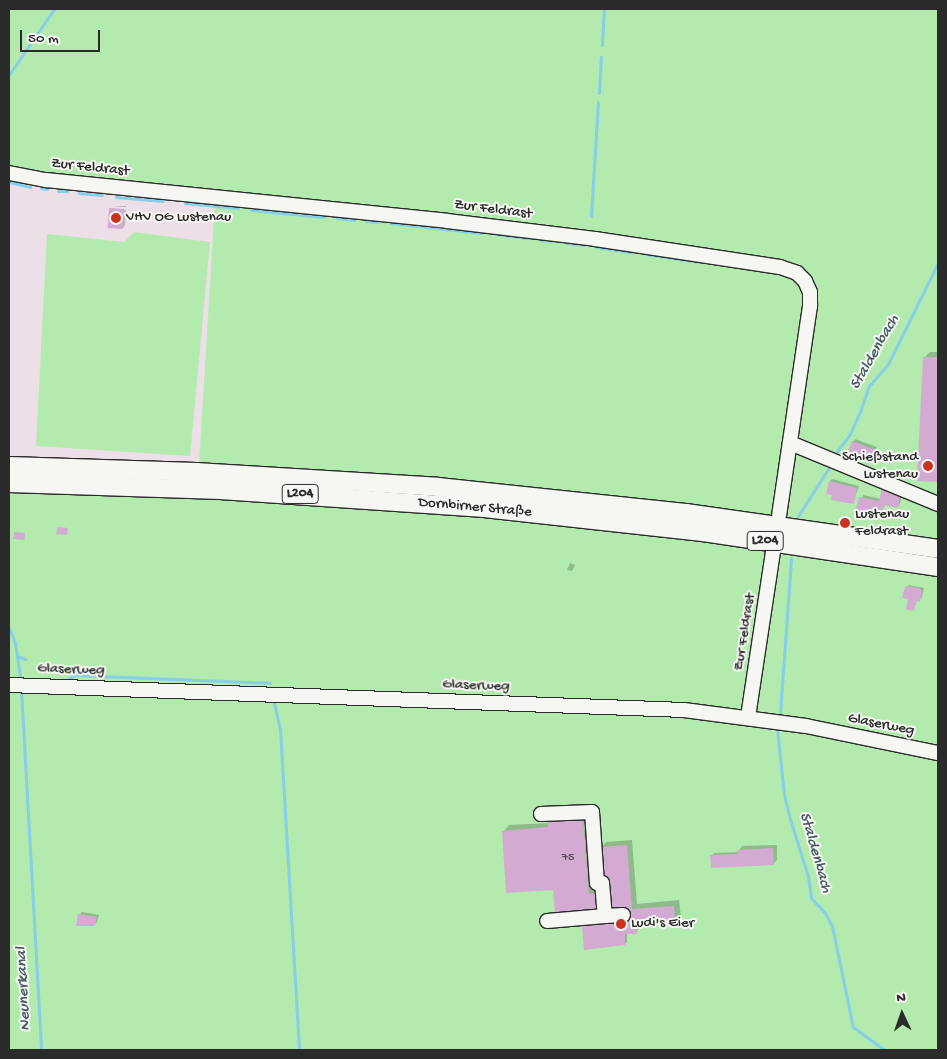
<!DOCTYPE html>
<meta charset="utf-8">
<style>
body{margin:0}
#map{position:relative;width:947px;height:1059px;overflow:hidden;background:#ecdfe8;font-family:"Gochi Hand",sans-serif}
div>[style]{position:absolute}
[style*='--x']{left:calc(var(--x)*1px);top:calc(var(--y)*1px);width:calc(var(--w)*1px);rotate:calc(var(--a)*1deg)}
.green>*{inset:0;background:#b3eaad}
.shadow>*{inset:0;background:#0003}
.stream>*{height:3px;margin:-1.5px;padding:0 1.5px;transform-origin:1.5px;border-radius:1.5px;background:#86cfe7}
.building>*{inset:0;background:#d3aad1;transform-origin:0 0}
.roads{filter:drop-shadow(1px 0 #2b2b2b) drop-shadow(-1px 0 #2b2b2b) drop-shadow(0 1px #2b2b2b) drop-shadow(0 -1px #2b2b2b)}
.minor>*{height:14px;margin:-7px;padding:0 7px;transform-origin:7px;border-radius:7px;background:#f6f6f2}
.major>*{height:18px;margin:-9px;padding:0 9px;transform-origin:9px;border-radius:9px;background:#f6f6f2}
.dots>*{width:14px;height:14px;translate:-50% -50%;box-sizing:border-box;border:2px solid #f6f6f2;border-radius:50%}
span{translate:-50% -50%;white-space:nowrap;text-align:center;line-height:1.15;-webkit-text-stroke:4px #f6f6f2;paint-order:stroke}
.number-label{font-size:12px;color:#554b54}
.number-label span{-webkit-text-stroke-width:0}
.shield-label span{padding:1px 4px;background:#f6f6f2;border:1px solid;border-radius:4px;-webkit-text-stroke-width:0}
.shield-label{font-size:14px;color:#2b2b2b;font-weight:700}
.street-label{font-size:15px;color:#2b2b2b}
.poi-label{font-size:15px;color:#2b2b2b}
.left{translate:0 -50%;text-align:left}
.right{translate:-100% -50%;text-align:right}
.water-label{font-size:16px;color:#465c63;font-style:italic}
.frame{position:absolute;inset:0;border:10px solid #2b2b2b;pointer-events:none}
.north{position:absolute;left:877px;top:989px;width:50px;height:50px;-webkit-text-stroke:4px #f6f6f2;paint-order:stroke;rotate:357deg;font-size:14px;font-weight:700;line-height:20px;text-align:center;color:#2b2b2b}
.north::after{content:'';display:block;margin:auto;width:18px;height:22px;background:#2b2b2b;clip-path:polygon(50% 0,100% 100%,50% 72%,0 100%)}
.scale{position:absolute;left:20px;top:30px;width:80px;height:22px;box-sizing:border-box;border:2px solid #2b2b2b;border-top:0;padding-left:6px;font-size:15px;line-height:18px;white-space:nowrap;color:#2b2b2b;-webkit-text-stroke:4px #f6f6f2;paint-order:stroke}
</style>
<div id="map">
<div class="green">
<i style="clip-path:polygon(9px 9px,938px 9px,938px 1050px,9px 1050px,9px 486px,198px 481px,215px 204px,9px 168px)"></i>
<i style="clip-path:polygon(134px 232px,210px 242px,190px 456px,36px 446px,47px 234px,124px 242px)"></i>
</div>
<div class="shadow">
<i style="clip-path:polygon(112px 206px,126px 206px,126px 207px)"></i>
<i style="clip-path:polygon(110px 208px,126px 210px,125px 225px,123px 228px)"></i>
<i style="clip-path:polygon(930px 352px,938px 352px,938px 480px,918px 480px,924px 358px)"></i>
<i style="clip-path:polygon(855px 439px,877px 447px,869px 462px,853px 442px)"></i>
<i style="clip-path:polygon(832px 479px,859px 486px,853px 503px,830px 481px)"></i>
<i style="clip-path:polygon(903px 490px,900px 504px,897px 507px,885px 504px,880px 517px,857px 512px,863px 495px,881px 499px)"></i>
<i style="clip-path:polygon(570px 563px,575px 565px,572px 571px,567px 570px)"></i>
<i style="clip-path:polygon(909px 585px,924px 588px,922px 597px,917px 601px,913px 610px,906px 587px)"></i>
<i style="clip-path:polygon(588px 812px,603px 888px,604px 903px,554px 888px,504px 831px,509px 825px,549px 823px)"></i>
<i style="clip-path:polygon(632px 840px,637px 904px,679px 900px,681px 917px,675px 922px,642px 925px,636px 932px,627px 933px,627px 942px,625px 944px,583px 926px,587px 922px,625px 921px,607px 873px,601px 848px,606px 842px)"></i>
<i style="clip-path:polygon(777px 845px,777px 860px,773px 864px,712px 856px,714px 853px,738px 852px,742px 846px)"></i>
<i style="clip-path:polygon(82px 912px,99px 915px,97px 922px,95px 924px,79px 915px)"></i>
</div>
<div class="stream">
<i style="--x:602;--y:45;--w:36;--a:-87"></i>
<i style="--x:9;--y:75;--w:80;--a:-55.7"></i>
<i style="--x:599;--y:93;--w:36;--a:-87"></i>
<i style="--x:9;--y:182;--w:22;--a:13"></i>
<i style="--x:41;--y:188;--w:6;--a:9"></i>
<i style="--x:58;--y:191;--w:9;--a:0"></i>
<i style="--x:79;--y:193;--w:23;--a:5"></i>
<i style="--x:116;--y:197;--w:47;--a:4.9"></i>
<i style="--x:185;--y:203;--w:53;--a:5.4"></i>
<i style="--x:251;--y:210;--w:73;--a:5.5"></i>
<i style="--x:591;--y:216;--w:114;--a:-86.5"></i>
<i style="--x:337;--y:218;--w:17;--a:7"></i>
<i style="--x:366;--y:221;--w:12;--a:5"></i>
<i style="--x:390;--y:223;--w:91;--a:6.3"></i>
<i style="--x:495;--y:234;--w:34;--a:7"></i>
<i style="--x:541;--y:240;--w:14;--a:4"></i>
<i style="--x:567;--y:243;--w:17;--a:7"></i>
<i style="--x:596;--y:247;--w:37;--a:8"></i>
<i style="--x:645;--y:254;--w:56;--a:8.3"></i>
<i style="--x:835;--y:454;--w:25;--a:-53"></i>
<i style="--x:850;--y:434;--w:24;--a:-66"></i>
<i style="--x:860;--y:412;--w:28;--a:-71"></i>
<i style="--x:869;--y:386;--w:29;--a:-49"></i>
<i style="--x:888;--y:364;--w:113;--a:-63.7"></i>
<i style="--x:798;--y:516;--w:56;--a:-57.4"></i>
<i style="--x:9;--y:628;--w:16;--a:68"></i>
<i style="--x:15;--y:643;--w:40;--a:81.5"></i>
<i style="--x:17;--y:656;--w:9;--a:21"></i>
<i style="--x:69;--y:678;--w:7;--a:-27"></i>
<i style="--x:75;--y:675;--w:195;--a:2.3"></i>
<i style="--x:21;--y:689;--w:362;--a:86.8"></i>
<i style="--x:274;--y:703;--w:27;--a:77"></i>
<i style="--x:280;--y:729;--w:322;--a:86.6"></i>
<i style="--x:780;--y:713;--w:155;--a:-85.9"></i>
<i style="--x:777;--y:729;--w:66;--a:83.9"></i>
<i style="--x:784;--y:795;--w:25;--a:76"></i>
<i style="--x:790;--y:819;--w:60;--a:72.5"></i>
<i style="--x:808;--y:876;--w:22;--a:82"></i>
<i style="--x:811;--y:898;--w:21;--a:47"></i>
<i style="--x:825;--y:913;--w:15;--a:62"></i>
<i style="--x:832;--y:926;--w:103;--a:78.3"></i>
<i style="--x:853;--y:1027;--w:39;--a:36"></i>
</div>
<div class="building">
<i style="left:109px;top:208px;width:15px;height:20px;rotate:4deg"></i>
<i style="clip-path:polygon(923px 357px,938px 357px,938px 482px,917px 481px)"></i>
<i style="left:852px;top:441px;width:25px;height:14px;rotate:21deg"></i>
<i style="clip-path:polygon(829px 481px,857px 488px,854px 504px,831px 500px,832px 495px,826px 494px)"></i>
<i style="clip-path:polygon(882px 488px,901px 492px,898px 508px,884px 505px,880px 519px,855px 513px,859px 497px,879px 501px)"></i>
<i style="left:57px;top:527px;width:11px;height:7px;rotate:5deg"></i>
<i style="left:14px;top:532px;width:11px;height:7px;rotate:5deg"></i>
<i style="clip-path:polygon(905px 586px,919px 588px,922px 591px,920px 601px,916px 602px,914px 611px,906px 609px,908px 599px,902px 598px)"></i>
<i style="clip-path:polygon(583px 817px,589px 894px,598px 893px,599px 909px,555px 913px,553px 890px,506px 893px,502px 831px,548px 827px,547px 820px)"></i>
<i style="clip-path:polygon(627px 845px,632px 909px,674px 906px,675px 923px,636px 927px,637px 934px,625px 934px,625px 945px,584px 950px,582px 926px,624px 922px,623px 910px,609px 911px,606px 874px,602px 874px,599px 847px)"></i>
<i style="clip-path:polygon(773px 848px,774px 865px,711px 868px,710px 855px,737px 854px,737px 850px)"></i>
<i style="clip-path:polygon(78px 914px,97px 917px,95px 926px,76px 926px)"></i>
</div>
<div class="roads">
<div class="minor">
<i style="--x:9;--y:173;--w:38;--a:11"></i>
<i style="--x:46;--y:180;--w:403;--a:5.8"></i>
<i style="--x:447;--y:221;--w:149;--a:6.9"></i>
<i style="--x:595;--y:239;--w:187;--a:8.6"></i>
<i style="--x:780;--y:267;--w:18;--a:19"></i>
<i style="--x:797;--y:273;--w:11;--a:45"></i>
<i style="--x:805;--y:281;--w:12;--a:66"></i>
<i style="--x:810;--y:292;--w:14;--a:90"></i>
<i style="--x:810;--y:306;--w:211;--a:98.4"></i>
<i style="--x:790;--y:443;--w:160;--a:22.4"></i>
<i style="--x:9;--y:685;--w:675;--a:2.12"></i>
<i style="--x:684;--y:710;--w:123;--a:7.5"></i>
<i style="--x:806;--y:726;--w:135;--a:11.6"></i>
<i style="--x:748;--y:717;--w:167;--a:-81.4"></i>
<i style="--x:541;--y:814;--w:51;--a:-2.2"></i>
<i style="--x:592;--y:812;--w:71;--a:86"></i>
<i style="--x:597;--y:883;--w:5;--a:0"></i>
<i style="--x:602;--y:883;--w:33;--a:85"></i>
<i style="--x:605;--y:916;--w:58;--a:175.1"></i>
<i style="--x:605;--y:916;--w:18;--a:-3"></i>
</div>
<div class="major">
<i style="--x:9;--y:466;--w:187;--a:1.8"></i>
<i style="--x:196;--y:472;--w:242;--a:3.5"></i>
<i style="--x:438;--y:487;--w:249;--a:6"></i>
<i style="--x:686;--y:513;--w:255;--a:8.1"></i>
<i style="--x:9;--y:483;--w:211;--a:1.9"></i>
<i style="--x:220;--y:490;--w:265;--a:3.9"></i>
<i style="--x:484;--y:508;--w:220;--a:6.3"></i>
<i style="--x:703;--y:532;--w:238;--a:8.5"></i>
</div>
</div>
<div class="dots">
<i style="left:116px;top:218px;background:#c8321e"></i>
<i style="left:928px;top:466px;background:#c8321e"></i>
<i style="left:845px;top:523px;background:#c8321e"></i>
<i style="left:621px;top:924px;background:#c8321e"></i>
</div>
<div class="number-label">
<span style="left:568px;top:859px">75</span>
</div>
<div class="shield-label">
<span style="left:300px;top:494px">L204</span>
<span style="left:765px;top:541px">L204</span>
</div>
<div class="street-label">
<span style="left:90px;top:168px;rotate:6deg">Zur Feldrast</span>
<span style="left:493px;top:210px;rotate:7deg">Zur Feldrast</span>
<span style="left:475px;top:508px;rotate:5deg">Dornbirner Straße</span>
<span style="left:745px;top:632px;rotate:-81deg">Zur Feldrast</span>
<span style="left:71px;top:670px;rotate:2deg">Glaserweg</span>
<span style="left:476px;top:686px;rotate:2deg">Glaserweg</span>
<span style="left:881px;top:725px;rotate:11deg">Glaserweg</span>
</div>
<div class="poi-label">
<span class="left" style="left:126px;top:218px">VHV OG Lustenau</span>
<span class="right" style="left:918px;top:466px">Schießstand<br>Lustenau</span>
<span class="left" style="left:855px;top:523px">Lustenau<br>Feldrast</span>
<span class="left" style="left:631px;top:924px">Ludi's Eier</span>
</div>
<div class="water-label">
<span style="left:876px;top:353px;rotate:-60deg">Staldenbach</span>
<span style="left:814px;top:853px;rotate:74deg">Staldenbach</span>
<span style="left:25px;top:989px;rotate:-93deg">Neunerkanal</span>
</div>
<div class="frame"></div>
<div class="north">N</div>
<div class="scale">50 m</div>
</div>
